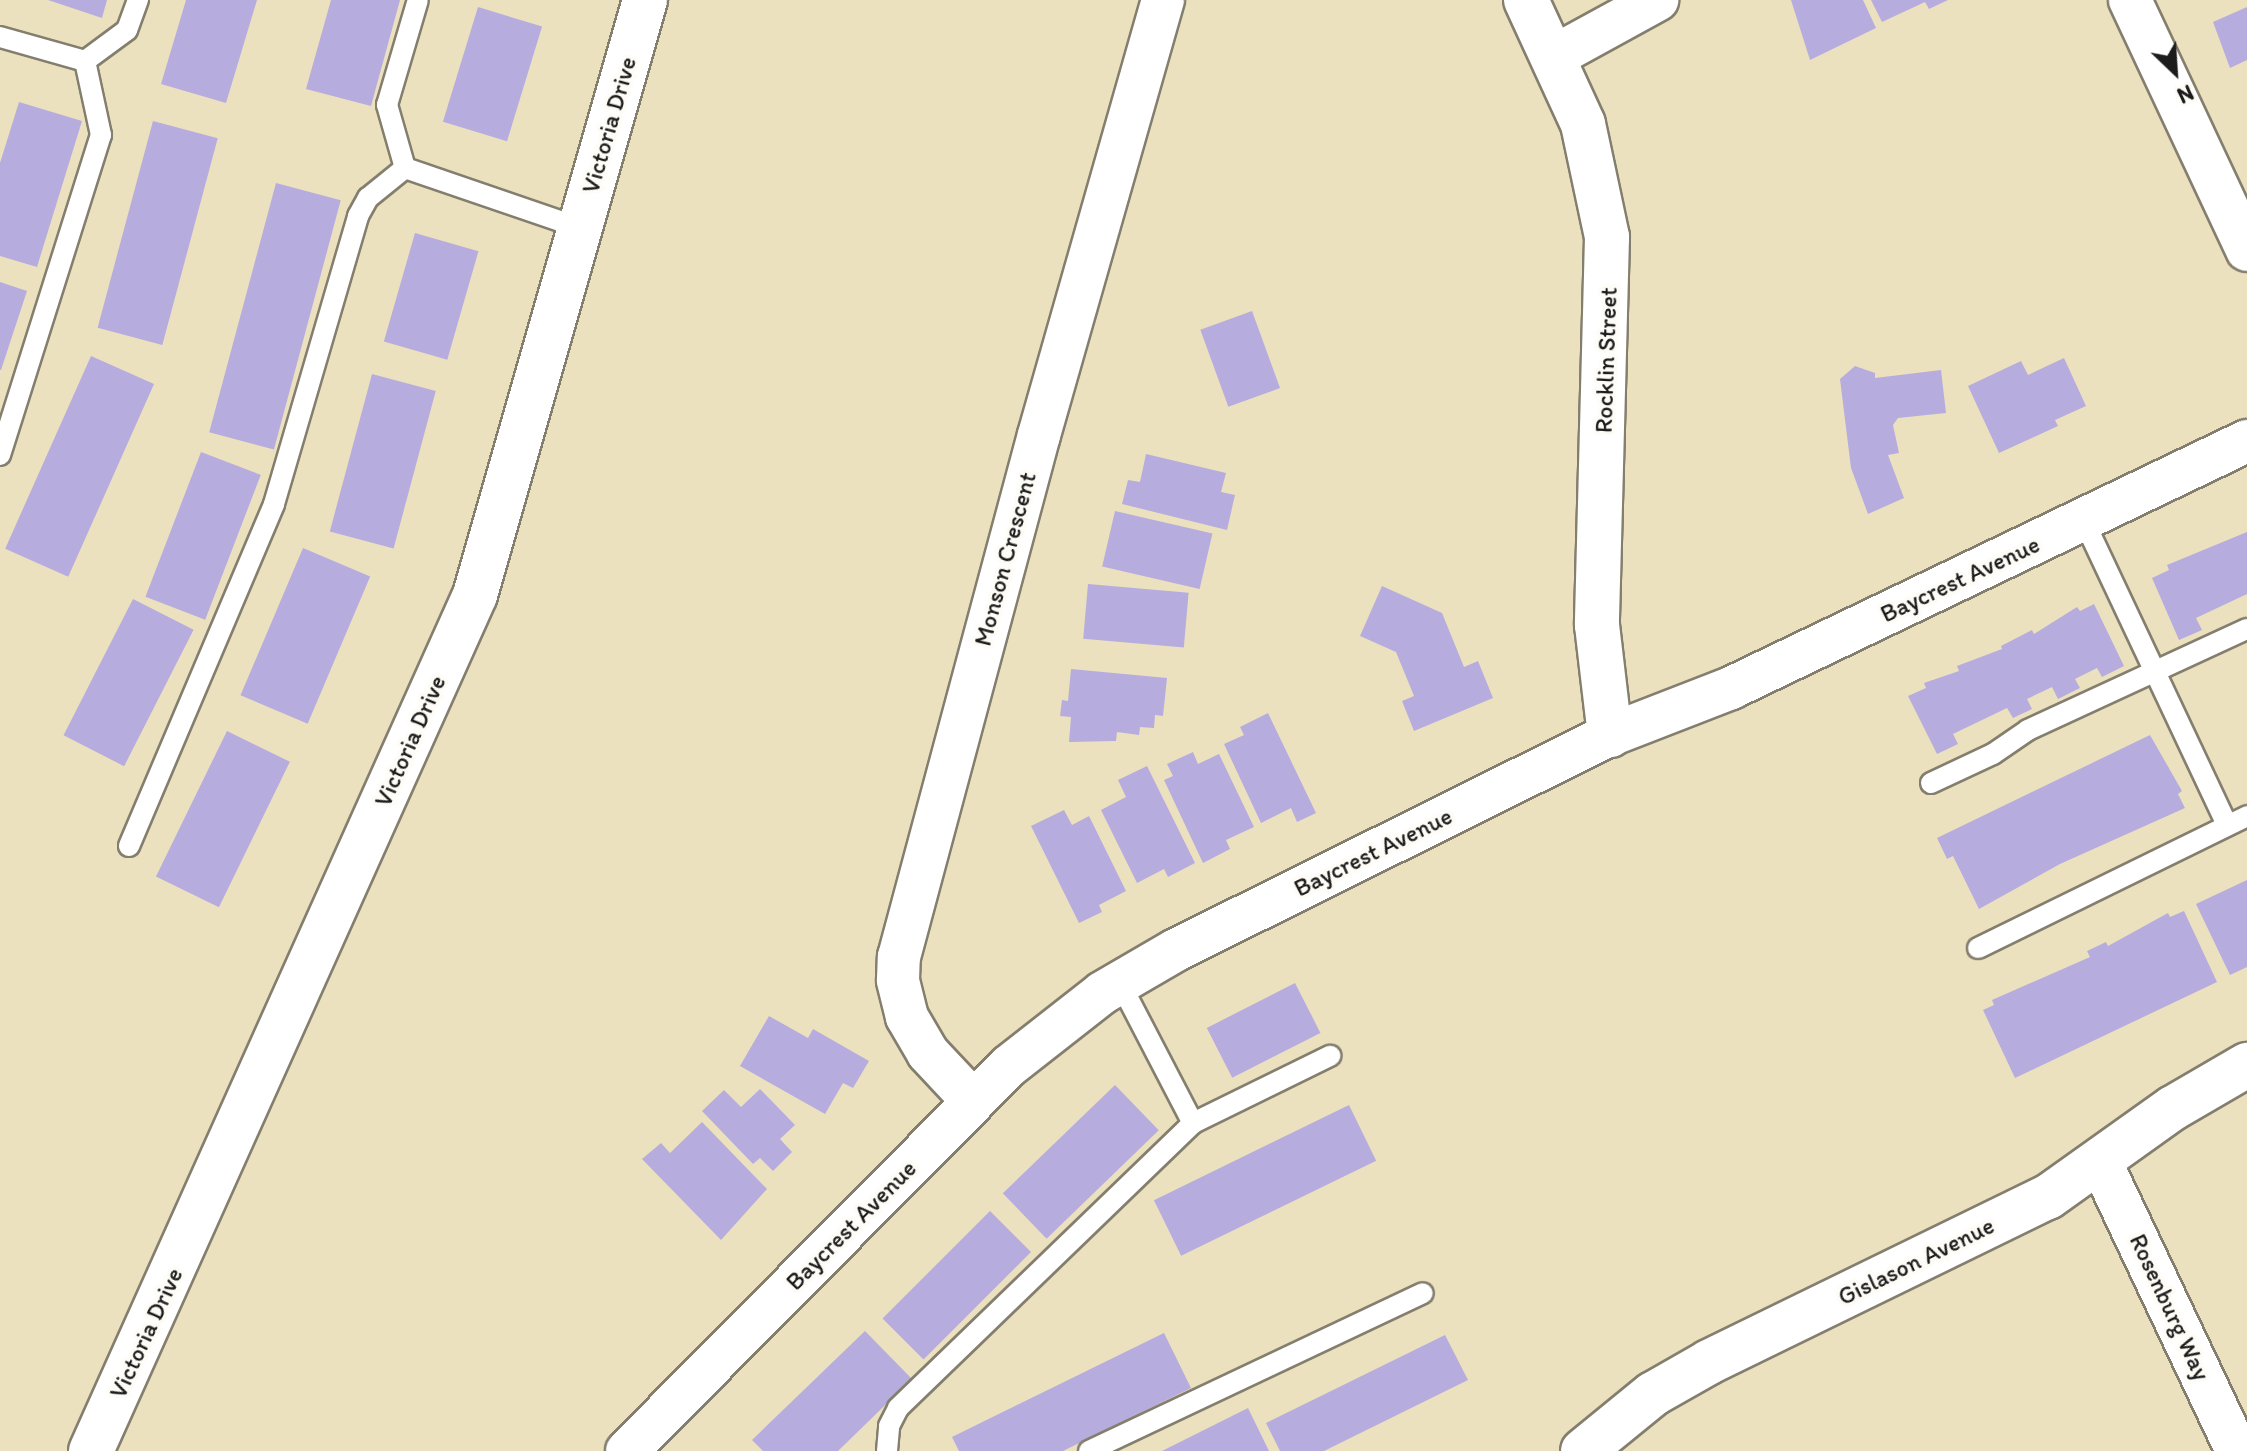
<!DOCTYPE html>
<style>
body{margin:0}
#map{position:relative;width:2247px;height:1451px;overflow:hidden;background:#ebe1bf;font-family:Itim,sans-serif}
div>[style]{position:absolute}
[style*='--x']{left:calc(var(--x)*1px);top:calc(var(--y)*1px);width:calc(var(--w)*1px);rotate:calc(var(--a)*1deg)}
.building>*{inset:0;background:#b7acde;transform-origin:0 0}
.roads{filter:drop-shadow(2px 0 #847e6e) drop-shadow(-2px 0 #847e6e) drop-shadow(0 2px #847e6e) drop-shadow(0 -2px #847e6e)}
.lane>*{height:20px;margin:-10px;padding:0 10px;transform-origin:10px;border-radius:10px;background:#fff}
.street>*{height:42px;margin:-21px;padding:0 21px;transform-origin:21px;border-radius:21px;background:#fff}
.secondary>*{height:44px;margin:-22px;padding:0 22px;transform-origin:22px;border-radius:22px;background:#fff}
span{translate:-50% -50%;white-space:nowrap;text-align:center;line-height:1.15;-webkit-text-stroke:8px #fdfcf7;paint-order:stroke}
.street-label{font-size:24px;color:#1c1c1c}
.north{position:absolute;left:2135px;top:32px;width:80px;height:80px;-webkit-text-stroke:6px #fdfcf7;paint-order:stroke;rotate:155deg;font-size:22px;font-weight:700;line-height:32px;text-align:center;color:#1c1c1c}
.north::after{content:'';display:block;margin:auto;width:28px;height:36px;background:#1c1c1c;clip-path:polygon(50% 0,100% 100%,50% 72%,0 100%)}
</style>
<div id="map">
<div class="building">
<i style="clip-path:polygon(48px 0,107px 0,102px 18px)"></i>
<i style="clip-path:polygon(186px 0,257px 0,226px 103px,161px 84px)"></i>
<i style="clip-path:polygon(331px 0,400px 0,371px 106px,306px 89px)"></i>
<i style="clip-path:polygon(1791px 0,1863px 0,1876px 28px,1810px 60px)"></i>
<i style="clip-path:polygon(1871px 0,1948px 0,1929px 9px,1925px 2px,1882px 22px)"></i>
<i style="left:478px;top:7px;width:67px;height:120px;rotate:17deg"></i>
<i style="clip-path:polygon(2247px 7px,2247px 60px,2230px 68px,2213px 22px)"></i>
<i style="clip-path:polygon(19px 102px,82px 121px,37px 267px,0 256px,0 163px)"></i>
<i style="left:153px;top:121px;width:67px;height:214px;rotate:15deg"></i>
<i style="left:276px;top:183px;width:67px;height:258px;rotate:15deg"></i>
<i style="left:415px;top:233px;width:66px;height:113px;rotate:16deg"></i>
<i style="clip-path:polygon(0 282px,27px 291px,1px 370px,0 370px)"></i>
<i style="left:1252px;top:311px;width:82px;height:55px;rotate:70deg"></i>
<i style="left:91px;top:356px;width:69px;height:211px;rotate:24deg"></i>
<i style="clip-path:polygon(2064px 358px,2086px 406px,2055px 420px,2058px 426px,1999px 453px,1968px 386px,2021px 361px,2028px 375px)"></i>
<i style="clip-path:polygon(1855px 366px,1875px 373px,1875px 378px,1941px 370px,1946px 413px,1898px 418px,1893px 425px,1899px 453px,1888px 455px,1904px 498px,1868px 514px,1851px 468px,1840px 379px)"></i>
<i style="left:372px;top:374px;width:66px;height:163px;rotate:15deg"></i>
<i style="left:201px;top:452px;width:64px;height:155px;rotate:21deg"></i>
<i style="clip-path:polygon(1146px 454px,1226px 473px,1221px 492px,1235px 495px,1227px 530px,1122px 504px,1128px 480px,1140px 482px)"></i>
<i style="left:1115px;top:511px;width:100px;height:57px;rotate:13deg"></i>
<i style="clip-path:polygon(2247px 532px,2247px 594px,2196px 618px,2202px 630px,2179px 640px,2152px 578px,2169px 570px,2167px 565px)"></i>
<i style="left:303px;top:548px;width:73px;height:160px;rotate:23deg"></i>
<i style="left:1088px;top:584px;width:101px;height:55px;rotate:5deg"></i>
<i style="clip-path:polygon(1382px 586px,1442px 613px,1464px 667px,1478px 661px,1493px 698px,1414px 731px,1402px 701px,1414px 696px,1396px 652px,1360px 636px)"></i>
<i style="left:133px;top:599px;width:68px;height:153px;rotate:27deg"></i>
<i style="clip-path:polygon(2094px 604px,2124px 666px,2102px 677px,2097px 668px,2075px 679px,2080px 688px,2058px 699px,2052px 687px,2027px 699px,2032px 709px,2013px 718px,2007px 708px,1953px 734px,1958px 744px,1937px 754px,1908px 696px,1926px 688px,1924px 683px,1959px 671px,1957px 666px,2002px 649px,2001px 646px,2032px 630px,2034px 634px,2077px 607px,2080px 611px)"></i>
<i style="clip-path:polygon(1071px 669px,1167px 678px,1163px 716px,1155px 715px,1154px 728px,1140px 727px,1139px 735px,1117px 732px,1116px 741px,1069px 742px,1071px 717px,1060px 716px,1062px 700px,1068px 701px)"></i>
<i style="clip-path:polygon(1268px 713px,1316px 813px,1297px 822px,1291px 808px,1261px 823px,1224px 744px,1244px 735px,1240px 727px)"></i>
<i style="left:227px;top:731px;width:70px;height:162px;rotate:26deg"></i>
<i style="clip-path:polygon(2150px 735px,2182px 791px,2178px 794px,2185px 808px,2060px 864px,1979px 909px,1953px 856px,1947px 859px,1937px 838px)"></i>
<i style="clip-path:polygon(1193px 752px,1198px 764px,1219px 754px,1254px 827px,1226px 840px,1230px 849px,1203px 863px,1164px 780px,1173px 776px,1167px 764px)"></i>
<i style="clip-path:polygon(1147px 766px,1195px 863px,1168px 877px,1164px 869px,1137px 883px,1101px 810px,1126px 797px,1118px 780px)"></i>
<i style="clip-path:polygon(1064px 810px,1072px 825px,1089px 816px,1126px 891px,1099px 905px,1102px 912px,1079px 923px,1031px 826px)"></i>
<i style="clip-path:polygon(2247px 880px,2247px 967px,2230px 975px,2196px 904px)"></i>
<i style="clip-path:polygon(2184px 911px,2217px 982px,2015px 1078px,1983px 1010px,1994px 1005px,1992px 1000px,2090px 957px,2087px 951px,2106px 942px,2108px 946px,2168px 913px,2170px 917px)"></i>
<i style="left:1295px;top:983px;width:56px;height:99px;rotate:63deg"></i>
<i style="clip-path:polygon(769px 1016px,808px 1038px,813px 1029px,869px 1061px,853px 1088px,843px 1083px,825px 1114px,740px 1066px)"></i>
<i style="left:1115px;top:1085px;width:63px;height:156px;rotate:46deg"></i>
<i style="clip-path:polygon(760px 1089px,795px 1125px,780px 1139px,792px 1152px,773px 1171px,760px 1158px,753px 1164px,702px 1111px,724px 1090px,741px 1107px)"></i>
<i style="left:1349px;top:1105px;width:62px;height:217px;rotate:64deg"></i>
<i style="clip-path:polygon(702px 1122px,767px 1189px,721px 1240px,642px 1159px,661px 1143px,670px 1153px)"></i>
<i style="left:990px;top:1211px;width:58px;height:152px;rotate:45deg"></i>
<i style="clip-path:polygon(865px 1331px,912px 1379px,838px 1451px,763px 1451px,752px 1440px)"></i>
<i style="clip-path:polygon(1164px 1333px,1191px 1388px,1063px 1451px,959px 1451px,952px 1437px)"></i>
<i style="clip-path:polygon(1445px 1335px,1468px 1380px,1324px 1451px,1280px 1451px,1266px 1423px)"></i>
<i style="clip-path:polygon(1248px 1408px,1269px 1451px,1162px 1451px)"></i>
</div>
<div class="roads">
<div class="lane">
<i style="--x:0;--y:37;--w:88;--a:15.8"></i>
<i style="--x:85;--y:61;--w:52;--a:-36.4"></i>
<i style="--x:127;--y:30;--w:32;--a:-70"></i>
<i style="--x:405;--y:168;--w:185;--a:18.9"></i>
<i style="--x:405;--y:168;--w:66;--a:-105.9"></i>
<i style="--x:387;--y:105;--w:109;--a:-73.6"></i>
<i style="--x:0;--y:455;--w:336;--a:-72.5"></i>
<i style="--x:101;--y:135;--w:76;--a:-102.2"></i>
<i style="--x:2084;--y:521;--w:336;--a:64.8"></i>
<i style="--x:1931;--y:783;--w:68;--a:-25.1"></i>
<i style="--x:1993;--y:754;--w:42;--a:-34.4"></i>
<i style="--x:2028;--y:730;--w:241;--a:-24.8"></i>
<i style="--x:129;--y:846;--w:371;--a:-67"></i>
<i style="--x:274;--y:504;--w:300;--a:-73.7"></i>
<i style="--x:358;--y:216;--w:21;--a:-61"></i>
<i style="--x:368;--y:198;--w:48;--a:-39"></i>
<i style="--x:1978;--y:948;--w:300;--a:-26.1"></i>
<i style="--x:1120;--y:983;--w:158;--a:62.5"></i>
<i style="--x:887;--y:1451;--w:25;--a:-85"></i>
<i style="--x:889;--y:1426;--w:20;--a:-63"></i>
<i style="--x:898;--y:1408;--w:410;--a:-44"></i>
<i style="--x:1193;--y:1123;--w:153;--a:-26.1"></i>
<i style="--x:1089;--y:1451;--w:369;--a:-25.3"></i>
</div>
<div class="street">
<i style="--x:2130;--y:0;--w:276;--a:64.9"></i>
<i style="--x:1553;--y:57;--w:119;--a:-28.7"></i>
<i style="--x:973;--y:1101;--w:66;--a:-133.2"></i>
<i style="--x:928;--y:1053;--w:42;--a:-120.3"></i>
<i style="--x:907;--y:1017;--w:38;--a:-104"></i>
<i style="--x:898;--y:980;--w:23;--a:-88"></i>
<i style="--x:899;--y:957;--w:540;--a:-74.99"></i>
<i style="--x:1039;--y:435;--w:452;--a:-74.1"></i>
<i style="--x:2101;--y:1163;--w:318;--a:64.7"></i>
<i style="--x:627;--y:1451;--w:542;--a:-45.22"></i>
<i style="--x:1009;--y:1066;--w:118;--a:-38.1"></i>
<i style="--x:1102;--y:993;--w:86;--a:-30.2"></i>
<i style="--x:1176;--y:950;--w:484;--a:-26.4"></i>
<i style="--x:1610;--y:735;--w:130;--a:-21.2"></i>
<i style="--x:1731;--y:688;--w:572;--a:-25.58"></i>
</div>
<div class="secondary">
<i style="--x:1526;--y:0;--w:136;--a:65.3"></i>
<i style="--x:1583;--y:124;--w:116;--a:78"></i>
<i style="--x:1607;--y:237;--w:388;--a:91.5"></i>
<i style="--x:1597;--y:625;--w:111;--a:83.3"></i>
<i style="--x:91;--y:1451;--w:938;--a:-65.84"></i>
<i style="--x:475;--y:595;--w:619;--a:-74.05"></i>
<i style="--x:1583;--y:1451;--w:90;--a:-39.2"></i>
<i style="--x:1653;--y:1394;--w:64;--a:-29.7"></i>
<i style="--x:1709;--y:1362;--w:377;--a:-26"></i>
<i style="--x:2048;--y:1197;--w:153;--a:-35.5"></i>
<i style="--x:2173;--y:1108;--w:86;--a:-30.2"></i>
</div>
</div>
<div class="street-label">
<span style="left:609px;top:125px;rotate:-74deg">Victoria Drive</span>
<span style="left:1606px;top:360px;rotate:-88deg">Rocklin Street</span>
<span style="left:1005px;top:559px;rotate:-75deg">Monson Crescent</span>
<span style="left:1960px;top:579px;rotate:-25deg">Baycrest Avenue</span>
<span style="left:410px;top:741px;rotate:-66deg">Victoria Drive</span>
<span style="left:1373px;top:852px;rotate:-26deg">Baycrest Avenue</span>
<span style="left:851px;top:1225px;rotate:-45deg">Baycrest Avenue</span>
<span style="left:1916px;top:1261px;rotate:-26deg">Gislason Avenue</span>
<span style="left:2170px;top:1307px;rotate:65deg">Rosenburg Way</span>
<span style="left:146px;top:1333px;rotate:-65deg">Victoria Drive</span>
</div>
<div class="north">N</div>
</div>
